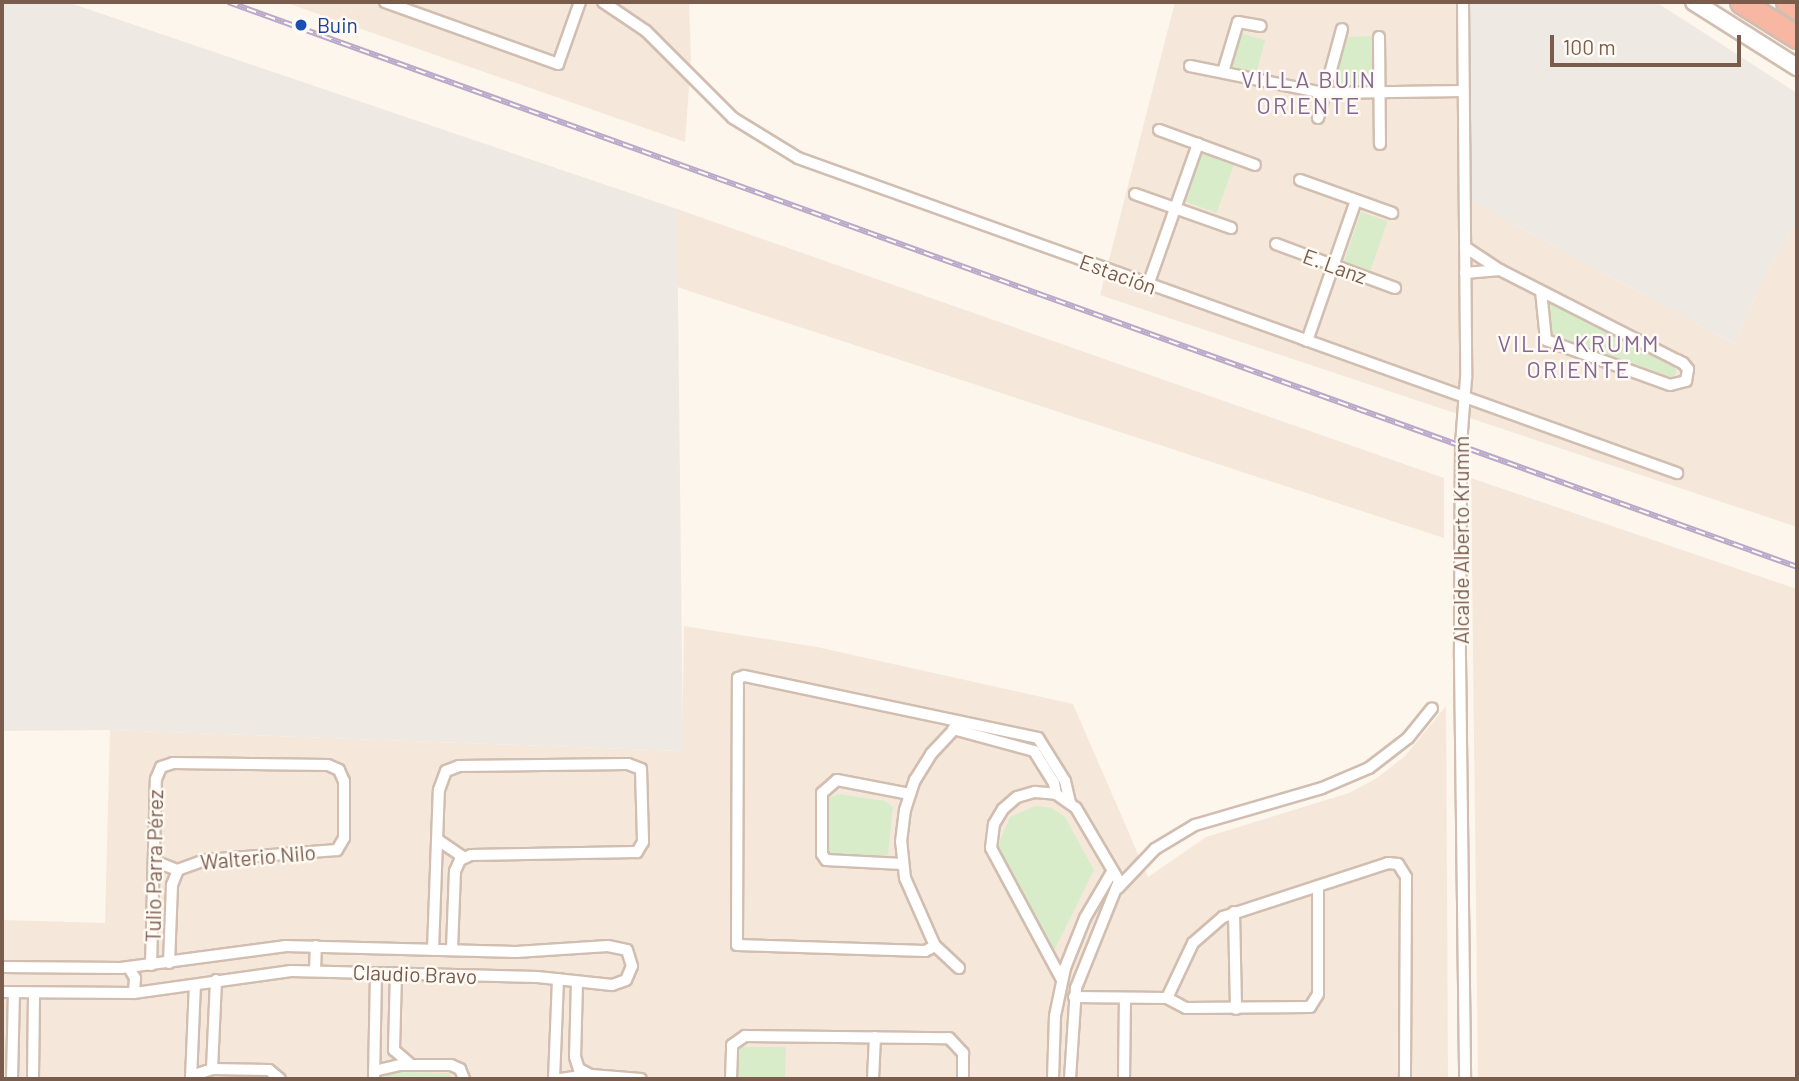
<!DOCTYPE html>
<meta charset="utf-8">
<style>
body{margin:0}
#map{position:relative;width:1799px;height:1081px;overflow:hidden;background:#fdf6ec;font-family:Barlow,sans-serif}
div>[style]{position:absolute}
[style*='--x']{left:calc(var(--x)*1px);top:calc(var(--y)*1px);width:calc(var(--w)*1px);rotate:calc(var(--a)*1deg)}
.residential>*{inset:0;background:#f5e8da}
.industrial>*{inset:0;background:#efe9e4}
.green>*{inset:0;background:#d8ecc9;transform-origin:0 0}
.roads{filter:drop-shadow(2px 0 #d1beb0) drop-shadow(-2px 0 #d1beb0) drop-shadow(0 2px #d1beb0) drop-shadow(0 -2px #d1beb0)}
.street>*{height:10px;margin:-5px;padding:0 5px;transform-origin:5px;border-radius:5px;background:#fff}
.secondary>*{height:16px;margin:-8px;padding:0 8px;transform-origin:8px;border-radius:8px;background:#fff}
.highway>*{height:21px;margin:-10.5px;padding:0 10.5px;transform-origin:10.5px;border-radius:10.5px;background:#f7b7a3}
.rail>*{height:6px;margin-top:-3px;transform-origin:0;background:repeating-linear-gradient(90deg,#fffaf3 0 10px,#b9a8c9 0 20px);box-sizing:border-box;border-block:2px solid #b9a8c9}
.dots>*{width:19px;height:19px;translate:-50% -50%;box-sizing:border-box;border:4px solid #fffaf3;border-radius:50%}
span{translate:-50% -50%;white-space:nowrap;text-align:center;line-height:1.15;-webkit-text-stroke:5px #fffaf3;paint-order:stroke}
.transit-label{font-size:21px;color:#164399}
.left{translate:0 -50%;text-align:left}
.street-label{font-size:21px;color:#7a5c4d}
.neighbourhood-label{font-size:23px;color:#846695;letter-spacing:2px}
.frame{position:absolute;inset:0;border:4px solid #7a5c4d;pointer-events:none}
.scale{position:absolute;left:1550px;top:35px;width:191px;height:32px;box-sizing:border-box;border:4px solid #7a5c4d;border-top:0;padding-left:9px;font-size:21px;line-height:24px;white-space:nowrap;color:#7a5c4d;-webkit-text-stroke:5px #fffaf3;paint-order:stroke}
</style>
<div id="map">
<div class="residential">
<i style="clip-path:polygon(284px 2px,689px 2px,691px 61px,685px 142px)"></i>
<i style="clip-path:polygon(1175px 2px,1470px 2px,1469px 200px,1735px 344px,1761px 283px,1797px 221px,1797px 527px,1100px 295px)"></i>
<i style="clip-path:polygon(677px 209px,1444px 478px,1444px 538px,677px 287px)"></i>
<i style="clip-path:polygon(1471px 478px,1797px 589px,1797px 1079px,1478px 1079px)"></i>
<i style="clip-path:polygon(684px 626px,817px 647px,1073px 704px,1148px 877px,1206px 837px,1349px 793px,1377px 778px,1405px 756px,1446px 706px,1448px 1079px,2px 1079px,2px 920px,105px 923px,110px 730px,682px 751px)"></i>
</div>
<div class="industrial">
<i style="clip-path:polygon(2px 2px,67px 2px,677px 209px,683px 751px,110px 730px,2px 731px)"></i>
<i style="clip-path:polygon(1470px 2px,1656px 2px,1797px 93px,1797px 221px,1761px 283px,1735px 344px,1469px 200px)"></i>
</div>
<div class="green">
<i style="left:1239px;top:33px;width:27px;height:35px;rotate:15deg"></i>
<i style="clip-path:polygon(1372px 36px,1374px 86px,1332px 84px,1345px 37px)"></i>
<i style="left:1201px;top:153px;width:35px;height:51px;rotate:20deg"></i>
<i style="left:1361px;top:212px;width:28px;height:52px;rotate:19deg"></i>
<i style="clip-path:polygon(1548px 300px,1677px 369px,1674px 378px,1548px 332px)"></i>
<i style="clip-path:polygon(838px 794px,885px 801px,893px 807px,888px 854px,881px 860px,831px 857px,826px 851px,828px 799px)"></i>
<i style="clip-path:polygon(1035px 806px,1052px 808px,1065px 817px,1094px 870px,1055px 949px,1050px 949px,997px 847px,1010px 817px)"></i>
<i style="clip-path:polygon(742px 1047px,786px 1047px,785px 1079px,735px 1079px,736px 1053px)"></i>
<i style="clip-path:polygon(390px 1072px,448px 1073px,454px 1079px,383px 1079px)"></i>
</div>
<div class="roads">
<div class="street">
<i style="--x:385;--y:2;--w:184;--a:19.7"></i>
<i style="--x:558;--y:64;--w:66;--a:-70.5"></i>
<i style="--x:603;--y:2;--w:52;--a:34"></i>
<i style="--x:646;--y:31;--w:123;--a:45"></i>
<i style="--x:733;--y:118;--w:76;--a:31.6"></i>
<i style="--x:798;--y:158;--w:934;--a:19.72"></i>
<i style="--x:1463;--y:2;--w:376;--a:89.5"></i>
<i style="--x:1466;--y:378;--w:66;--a:94.3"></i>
<i style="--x:1461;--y:444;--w:214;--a:90.3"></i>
<i style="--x:1460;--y:658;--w:421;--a:89.3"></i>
<i style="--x:1379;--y:37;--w:107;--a:89.5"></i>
<i style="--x:1190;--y:66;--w:137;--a:11.4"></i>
<i style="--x:1324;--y:93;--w:139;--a:-0.8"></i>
<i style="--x:1223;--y:72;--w:52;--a:-73.3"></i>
<i style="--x:1238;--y:22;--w:23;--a:10"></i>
<i style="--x:1318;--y:118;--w:92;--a:-74.9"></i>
<i style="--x:1159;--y:130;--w:102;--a:20"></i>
<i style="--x:1300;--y:180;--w:98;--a:19.7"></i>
<i style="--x:1135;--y:194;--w:102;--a:19.5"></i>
<i style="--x:1276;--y:244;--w:127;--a:20.3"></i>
<i style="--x:1465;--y:247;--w:42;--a:33.3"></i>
<i style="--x:1500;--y:270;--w:199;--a:27"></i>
<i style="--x:1677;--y:360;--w:7;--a:27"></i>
<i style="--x:1683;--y:363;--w:8;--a:50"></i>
<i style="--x:1688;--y:369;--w:12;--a:99"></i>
<i style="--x:1686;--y:381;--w:16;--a:166"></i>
<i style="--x:1670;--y:385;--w:132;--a:-160.1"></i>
<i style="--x:1546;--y:340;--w:49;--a:-95.8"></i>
<i style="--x:1465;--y:273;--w:35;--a:-5"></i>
<i style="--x:1148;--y:285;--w:150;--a:-70.5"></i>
<i style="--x:1307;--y:341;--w:149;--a:-70.8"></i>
<i style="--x:953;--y:729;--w:84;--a:15.2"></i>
<i style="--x:1034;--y:751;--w:38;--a:58"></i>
<i style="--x:1054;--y:783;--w:11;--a:80"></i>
<i style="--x:438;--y:840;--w:30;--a:34"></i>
<i style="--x:154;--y:861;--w:26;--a:21"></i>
<i style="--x:902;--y:864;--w:76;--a:-177"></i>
<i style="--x:826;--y:860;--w:7;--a:-124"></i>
<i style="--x:822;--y:854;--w:61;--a:-90"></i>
<i style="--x:822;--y:793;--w:20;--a:-41"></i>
<i style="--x:837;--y:780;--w:74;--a:10.9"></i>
<i style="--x:1118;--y:888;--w:54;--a:-46.5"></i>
<i style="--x:1155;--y:849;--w:47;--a:-31"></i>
<i style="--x:1195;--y:825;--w:132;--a:-16.2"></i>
<i style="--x:1322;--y:788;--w:51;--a:-23.1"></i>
<i style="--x:1369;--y:768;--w:49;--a:-37.6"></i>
<i style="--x:1408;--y:738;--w:38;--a:-51"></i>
<i style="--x:1234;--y:912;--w:97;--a:88.8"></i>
<i style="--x:935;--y:946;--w:11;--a:153"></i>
<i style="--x:925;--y:951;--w:188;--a:-178.2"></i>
<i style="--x:737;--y:945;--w:267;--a:-89.8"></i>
<i style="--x:738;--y:678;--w:6;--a:-18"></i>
<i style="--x:744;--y:676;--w:300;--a:11.9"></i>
<i style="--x:1038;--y:738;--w:51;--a:57.9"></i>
<i style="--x:1065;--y:781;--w:22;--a:77"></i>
<i style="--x:433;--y:950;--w:160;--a:-87.9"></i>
<i style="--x:439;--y:790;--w:20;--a:-70"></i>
<i style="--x:446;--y:771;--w:14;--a:-21"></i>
<i style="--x:459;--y:766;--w:169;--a:-0.7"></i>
<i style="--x:628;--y:764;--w:14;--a:21"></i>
<i style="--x:641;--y:769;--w:73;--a:88.4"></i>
<i style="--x:643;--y:842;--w:12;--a:121"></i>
<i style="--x:637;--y:852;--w:166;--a:179"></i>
<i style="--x:471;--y:855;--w:12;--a:156"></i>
<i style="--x:460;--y:860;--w:12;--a:114"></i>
<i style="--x:455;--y:871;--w:79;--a:92.2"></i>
<i style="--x:151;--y:965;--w:186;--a:-88.5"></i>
<i style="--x:156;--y:779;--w:13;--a:-67"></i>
<i style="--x:161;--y:767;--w:13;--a:-18"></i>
<i style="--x:173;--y:763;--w:155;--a:0.7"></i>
<i style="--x:328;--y:765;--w:12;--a:24"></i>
<i style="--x:339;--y:770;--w:12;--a:66"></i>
<i style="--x:344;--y:781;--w:57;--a:90"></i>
<i style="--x:344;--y:838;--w:14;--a:120"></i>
<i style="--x:337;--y:850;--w:132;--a:175.7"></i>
<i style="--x:205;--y:860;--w:29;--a:160"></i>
<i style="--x:178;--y:870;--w:16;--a:112"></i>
<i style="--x:172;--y:885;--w:78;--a:92.2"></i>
<i style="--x:2;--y:967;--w:119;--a:0.5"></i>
<i style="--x:121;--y:968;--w:165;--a:-7.6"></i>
<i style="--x:285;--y:946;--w:231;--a:1.5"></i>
<i style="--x:516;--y:952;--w:92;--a:-3.7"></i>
<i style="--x:608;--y:946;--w:19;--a:12"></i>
<i style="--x:627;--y:950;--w:17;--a:73"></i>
<i style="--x:632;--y:966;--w:15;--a:113"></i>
<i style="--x:626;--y:980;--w:15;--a:160"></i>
<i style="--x:612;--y:985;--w:75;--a:-173.9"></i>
<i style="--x:537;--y:977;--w:246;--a:-178.6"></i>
<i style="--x:291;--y:971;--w:159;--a:172"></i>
<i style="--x:134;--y:993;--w:132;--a:-179.6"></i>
<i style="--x:129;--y:968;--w:12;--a:59"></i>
<i style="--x:135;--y:978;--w:15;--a:94"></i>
<i style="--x:959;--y:968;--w:33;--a:-137"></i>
<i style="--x:935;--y:946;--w:74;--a:-113.8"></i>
<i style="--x:905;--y:878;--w:36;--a:-96"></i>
<i style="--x:901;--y:842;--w:32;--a:-83"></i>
<i style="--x:905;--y:810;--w:32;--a:-72"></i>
<i style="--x:915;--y:780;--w:31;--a:-58"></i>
<i style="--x:931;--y:754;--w:44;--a:-46.8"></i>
<i style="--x:315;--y:971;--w:25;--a:-88"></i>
<i style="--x:396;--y:973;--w:77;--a:91.5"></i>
<i style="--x:394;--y:1050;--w:21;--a:41"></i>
<i style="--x:1062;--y:980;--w:150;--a:-118.3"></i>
<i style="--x:991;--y:848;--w:24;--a:-83"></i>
<i style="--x:994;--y:824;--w:17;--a:-59"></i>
<i style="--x:1003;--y:809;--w:18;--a:-41"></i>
<i style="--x:1017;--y:797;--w:19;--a:-16"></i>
<i style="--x:1035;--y:792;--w:21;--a:5"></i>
<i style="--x:1056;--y:794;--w:24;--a:35"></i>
<i style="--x:1076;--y:808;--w:85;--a:59.5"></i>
<i style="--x:1119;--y:881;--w:115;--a:111.9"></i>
<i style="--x:1076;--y:988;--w:91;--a:93.8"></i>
<i style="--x:577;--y:982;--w:75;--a:91.5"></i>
<i style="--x:575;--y:1057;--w:13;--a:72"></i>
<i style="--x:579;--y:1069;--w:13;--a:27"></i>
<i style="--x:591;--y:1075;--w:50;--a:4.6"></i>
<i style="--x:1074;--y:997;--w:93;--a:0.6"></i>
<i style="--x:1167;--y:998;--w:21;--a:28"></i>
<i style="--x:1186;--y:1008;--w:124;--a:-0.5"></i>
<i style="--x:1310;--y:1007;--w:15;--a:-58"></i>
<i style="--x:1318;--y:994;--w:106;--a:-90"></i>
<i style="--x:1167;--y:998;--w:61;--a:-64.7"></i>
<i style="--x:1193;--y:943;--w:40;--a:-41"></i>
<i style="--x:1223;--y:917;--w:174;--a:-18.1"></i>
<i style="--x:1388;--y:863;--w:10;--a:6"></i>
<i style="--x:1398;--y:864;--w:15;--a:58"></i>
<i style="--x:1406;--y:877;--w:202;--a:90.3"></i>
<i style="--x:212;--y:1069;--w:89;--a:-87.4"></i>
<i style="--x:374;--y:1071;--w:28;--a:-13"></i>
<i style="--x:401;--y:1065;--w:50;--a:0"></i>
<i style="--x:451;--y:1065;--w:10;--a:24"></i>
<i style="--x:460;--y:1069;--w:11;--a:68"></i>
<i style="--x:191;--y:1076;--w:22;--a:-18"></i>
<i style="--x:212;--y:1069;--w:57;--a:1"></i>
<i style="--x:269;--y:1070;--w:14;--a:39"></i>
<i style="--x:33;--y:1078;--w:85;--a:-89.3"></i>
<i style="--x:12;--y:1079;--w:87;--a:-88.7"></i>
<i style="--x:191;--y:1079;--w:94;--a:-87.6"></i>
<i style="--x:374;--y:1079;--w:106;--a:-88.9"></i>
<i style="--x:554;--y:1079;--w:100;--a:-87.7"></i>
<i style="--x:560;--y:1079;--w:29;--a:-8"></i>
<i style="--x:731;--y:1079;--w:34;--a:-88"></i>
<i style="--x:732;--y:1045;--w:16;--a:-35"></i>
<i style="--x:745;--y:1036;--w:204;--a:0.6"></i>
<i style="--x:949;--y:1038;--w:21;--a:47"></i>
<i style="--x:963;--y:1053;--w:26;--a:90"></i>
<i style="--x:873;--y:1079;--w:42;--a:-87.3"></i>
<i style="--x:1053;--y:1079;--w:63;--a:-88.2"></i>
<i style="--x:1055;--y:1016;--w:49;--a:-78.2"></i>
<i style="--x:1065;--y:968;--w:54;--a:-68.2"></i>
<i style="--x:1085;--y:918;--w:53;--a:-59.6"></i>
<i style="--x:1124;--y:1079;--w:81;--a:-89.3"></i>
</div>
<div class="secondary">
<i style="--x:1694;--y:2;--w:122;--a:32.3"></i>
</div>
<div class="highway">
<i style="--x:1741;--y:2;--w:66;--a:32"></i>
<i style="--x:1787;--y:2;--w:12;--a:31"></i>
</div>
</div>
<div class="rail">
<i style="--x:228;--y:2;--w:1668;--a:19.8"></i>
</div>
<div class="dots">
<i style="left:301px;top:25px;background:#1a4fb4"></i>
</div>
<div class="transit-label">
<span class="left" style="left:317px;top:25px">Buin</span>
</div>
<div class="street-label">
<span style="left:1335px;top:266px;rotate:20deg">E. Lanz</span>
<span style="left:1118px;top:274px;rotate:20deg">Estación</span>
<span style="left:1461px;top:540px;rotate:-90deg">Alcalde Alberto Krumm</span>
<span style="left:258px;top:857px;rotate:-5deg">Walterio Nilo</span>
<span style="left:154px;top:866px;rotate:-89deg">Tulio Parra Pérez</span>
<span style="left:415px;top:974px;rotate:2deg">Claudio Bravo</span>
</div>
<div class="neighbourhood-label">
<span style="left:1309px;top:92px">VILLA BUIN<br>ORIENTE</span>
<span style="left:1579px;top:356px">VILLA KRUMM<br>ORIENTE</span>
</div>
<div class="frame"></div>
<div class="scale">100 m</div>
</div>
